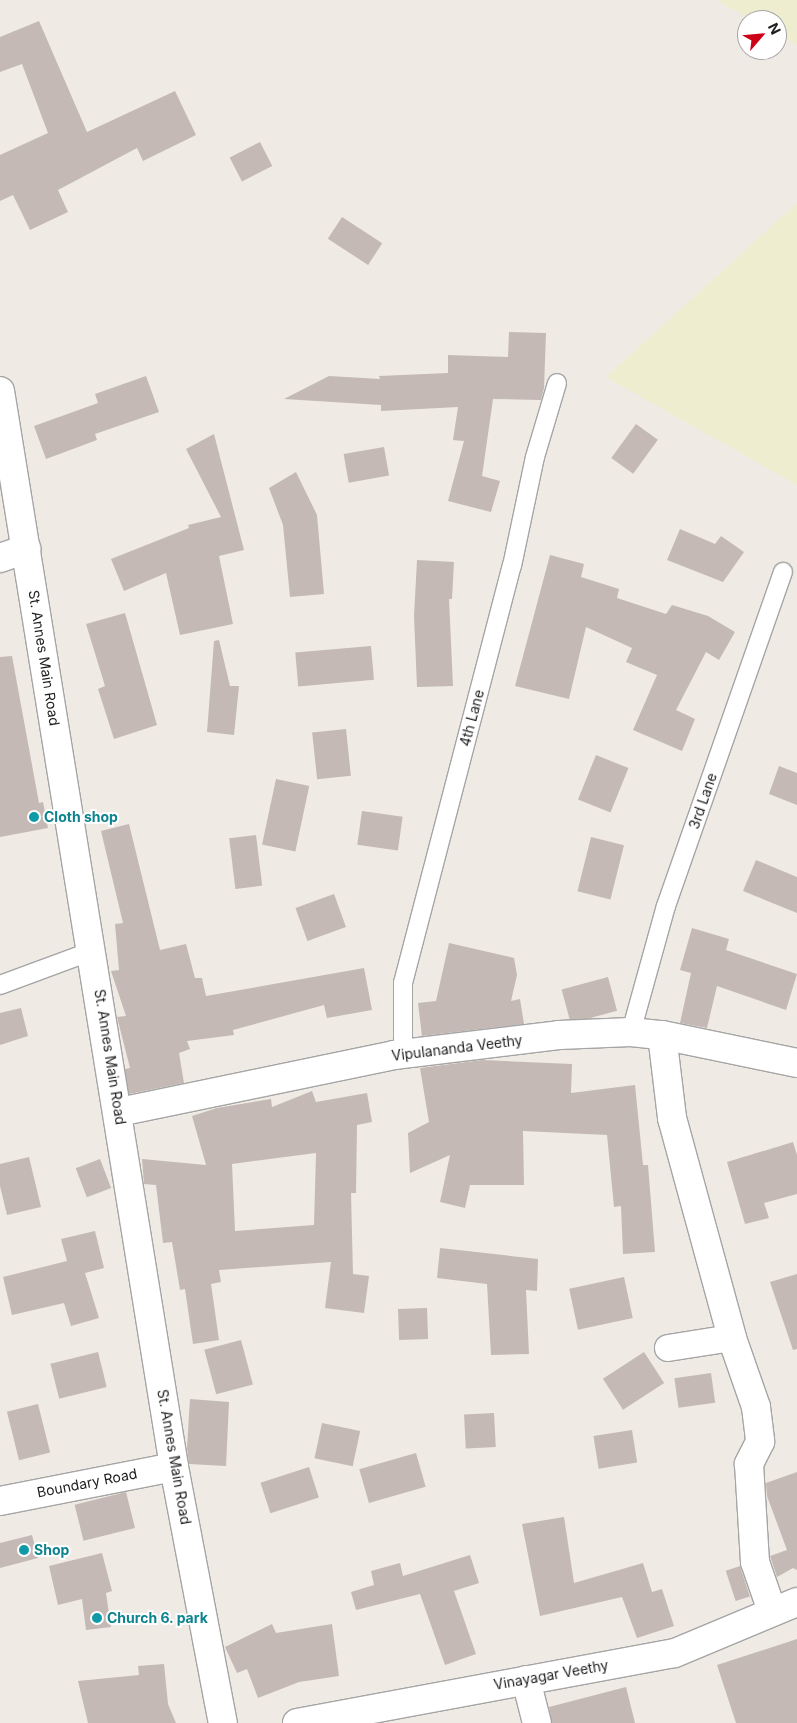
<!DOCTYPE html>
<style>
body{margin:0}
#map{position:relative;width:797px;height:1723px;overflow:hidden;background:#efeae4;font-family:Inter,sans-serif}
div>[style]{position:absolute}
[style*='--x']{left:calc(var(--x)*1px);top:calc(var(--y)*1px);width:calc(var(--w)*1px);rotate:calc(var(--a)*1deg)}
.farmland>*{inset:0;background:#eeedcf}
.building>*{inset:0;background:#c4b9b4;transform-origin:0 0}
.roads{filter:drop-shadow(1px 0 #a5a5a5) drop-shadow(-1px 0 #a5a5a5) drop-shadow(0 1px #a5a5a5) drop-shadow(0 -1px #a5a5a5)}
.service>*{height:18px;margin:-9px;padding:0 9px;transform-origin:9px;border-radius:9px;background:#fff}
.pedestrian>*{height:26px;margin:-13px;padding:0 13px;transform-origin:13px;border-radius:13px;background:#fff}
.minor>*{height:28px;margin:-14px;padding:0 14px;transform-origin:14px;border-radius:14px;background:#fff}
.tertiary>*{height:28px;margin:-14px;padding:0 14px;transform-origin:14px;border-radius:14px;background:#fff}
.dots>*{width:14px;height:14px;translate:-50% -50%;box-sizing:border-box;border:2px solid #fff;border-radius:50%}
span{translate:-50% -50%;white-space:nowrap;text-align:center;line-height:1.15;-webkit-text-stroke:4px #fff;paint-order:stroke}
.street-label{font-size:14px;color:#1e1e1e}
.culture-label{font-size:14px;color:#0d838f;font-weight:700}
.left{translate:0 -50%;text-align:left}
.north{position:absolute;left:737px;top:10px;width:50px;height:50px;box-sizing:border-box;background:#fff;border:1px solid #a5a5a5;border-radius:50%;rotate:63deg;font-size:14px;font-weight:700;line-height:20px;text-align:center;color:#1e1e1e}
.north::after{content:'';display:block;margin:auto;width:18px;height:22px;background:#cd0018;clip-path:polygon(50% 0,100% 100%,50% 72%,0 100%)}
</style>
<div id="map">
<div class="farmland">
<i style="clip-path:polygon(716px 0,797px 0,797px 45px,777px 34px,777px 20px,752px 20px)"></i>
<i style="clip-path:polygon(797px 203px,797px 485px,606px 377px)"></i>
</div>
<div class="building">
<i style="clip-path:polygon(39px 21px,87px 132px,175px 91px,196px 135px,143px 161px,137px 148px,58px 190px,68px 212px,30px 230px,13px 195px,0 201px,0 155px,48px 133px,22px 64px,0 72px,0 37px)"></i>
<i style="left:260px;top:142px;width:27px;height:34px;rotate:63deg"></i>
<i style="left:342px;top:217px;width:48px;height:26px;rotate:33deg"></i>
<i style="clip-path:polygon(509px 332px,546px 333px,544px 388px,541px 400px,493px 399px,482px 476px,500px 481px,491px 512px,448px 501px,464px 441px,453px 440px,458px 407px,381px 411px,381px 405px,284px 399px,329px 376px,380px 379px,379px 376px,448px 373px,448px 355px,508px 357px)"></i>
<i style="clip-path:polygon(146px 376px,159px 412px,95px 434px,97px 440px,46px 459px,34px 426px,98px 403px,95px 394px)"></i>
<i style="left:636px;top:424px;width:27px;height:42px;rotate:36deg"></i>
<i style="clip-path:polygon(214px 434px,244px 550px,219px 556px,233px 624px,180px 635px,166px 573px,124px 591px,111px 559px,189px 528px,188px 525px,221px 517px,186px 449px)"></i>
<i style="left:384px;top:447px;width:29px;height:41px;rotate:80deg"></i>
<i style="clip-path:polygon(296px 472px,317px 515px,324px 594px,290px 597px,283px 525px,269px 488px)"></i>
<i style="clip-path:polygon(680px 529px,715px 544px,721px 536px,744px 552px,723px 582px,667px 560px)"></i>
<i style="clip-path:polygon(550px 555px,584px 564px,581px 577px,619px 589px,617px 598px,666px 614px,672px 605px,708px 616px,735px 632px,719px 660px,706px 652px,676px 710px,695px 719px,682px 751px,633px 730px,657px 675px,626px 662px,632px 648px,586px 627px,569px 699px,515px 686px)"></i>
<i style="clip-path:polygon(417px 560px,454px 562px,452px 599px,449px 599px,453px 686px,417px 687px,414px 616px)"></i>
<i style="clip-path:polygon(125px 613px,157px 725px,114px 739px,98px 689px,105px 686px,86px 624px)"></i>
<i style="clip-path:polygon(219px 640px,230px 686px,239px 686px,234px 735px,207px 732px,214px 641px)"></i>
<i style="left:371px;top:646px;width:34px;height:76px;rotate:85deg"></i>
<i style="clip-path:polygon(12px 656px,39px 803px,43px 802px,48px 828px,0 837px,0 657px)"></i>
<i style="left:346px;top:729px;width:47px;height:34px;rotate:84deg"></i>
<i style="left:596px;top:755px;width:35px;height:48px;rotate:22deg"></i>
<i style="clip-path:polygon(779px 766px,797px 773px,797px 805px,769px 794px)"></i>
<i style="left:276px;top:779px;width:34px;height:67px;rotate:12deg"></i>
<i style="left:362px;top:811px;width:41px;height:34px;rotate:8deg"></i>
<i style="clip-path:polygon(129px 824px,160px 950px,186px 944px,195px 978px,202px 978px,206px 996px,364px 968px,372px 1010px,327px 1018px,324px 1005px,233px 1030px,234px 1035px,187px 1041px,190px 1049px,179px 1053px,184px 1083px,129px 1094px,125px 1069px,130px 1068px,117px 1017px,126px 1016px,111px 971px,119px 970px,115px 924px,123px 923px,101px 831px)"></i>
<i style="left:256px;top:835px;width:51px;height:27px;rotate:83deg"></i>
<i style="left:591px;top:837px;width:34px;height:56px;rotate:14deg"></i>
<i style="clip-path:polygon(756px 860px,797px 877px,797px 913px,743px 891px)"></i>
<i style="left:334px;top:894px;width:35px;height:41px;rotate:70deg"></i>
<i style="clip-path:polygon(692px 928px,729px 939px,726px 950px,797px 974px,786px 1010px,717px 986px,707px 1028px,680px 1023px,691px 973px,680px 970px)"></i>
<i style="clip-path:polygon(449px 943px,514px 958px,517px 975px,511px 1001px,520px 999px,524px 1024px,422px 1036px,418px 1003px,436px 1001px)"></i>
<i style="left:608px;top:977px;width:35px;height:48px;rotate:75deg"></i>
<i style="clip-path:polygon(21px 1008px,28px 1036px,0 1045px,0 1013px)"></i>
<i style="clip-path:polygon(482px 1060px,572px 1064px,571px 1093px,635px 1085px,643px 1165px,648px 1165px,655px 1252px,623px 1254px,621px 1206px,614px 1207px,607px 1135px,523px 1131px,524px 1185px,470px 1185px,465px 1208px,440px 1202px,450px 1155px,410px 1173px,408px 1133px,429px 1122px,420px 1068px)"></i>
<i style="clip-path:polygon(evenodd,312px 1091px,316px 1102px,367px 1093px,372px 1122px,357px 1125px,356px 1193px,351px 1193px,353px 1274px,369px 1276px,364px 1313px,325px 1308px,331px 1262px,219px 1270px,221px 1282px,211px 1284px,219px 1340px,193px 1344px,185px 1289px,180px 1290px,172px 1242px,163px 1243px,156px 1185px,144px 1184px,142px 1159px,206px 1165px,192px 1116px,217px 1108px,271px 1099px,272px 1107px,312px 1091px,316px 1153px,314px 1225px,235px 1231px,232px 1164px,316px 1153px)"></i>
<i style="clip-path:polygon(793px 1142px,797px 1155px,797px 1194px,764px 1203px,769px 1218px,745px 1224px,727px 1162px)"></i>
<i style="clip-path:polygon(29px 1157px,41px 1207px,7px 1215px,0 1186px,0 1164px)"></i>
<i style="left:100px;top:1159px;width:31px;height:26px;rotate:69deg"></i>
<i style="clip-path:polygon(95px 1231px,104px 1268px,85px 1273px,99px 1318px,71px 1326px,64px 1303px,12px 1315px,3px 1277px,67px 1261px,61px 1239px)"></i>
<i style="clip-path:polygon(440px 1248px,538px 1259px,537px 1291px,526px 1290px,529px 1354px,491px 1355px,487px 1284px,437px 1278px)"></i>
<i style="clip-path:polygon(797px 1274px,797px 1349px,793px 1350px,770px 1282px)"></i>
<i style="left:624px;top:1277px;width:42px;height:56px;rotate:78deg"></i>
<i style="left:427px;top:1308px;width:31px;height:29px;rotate:88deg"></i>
<i style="left:241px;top:1340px;width:46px;height:38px;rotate:75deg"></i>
<i style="left:98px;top:1352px;width:36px;height:49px;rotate:76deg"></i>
<i style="left:644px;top:1352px;width:37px;height:49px;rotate:57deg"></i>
<i style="left:711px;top:1373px;width:30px;height:37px;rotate:82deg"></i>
<i style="clip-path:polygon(190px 1399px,229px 1402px,226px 1466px,189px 1464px,187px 1448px)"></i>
<i style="left:38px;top:1404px;width:50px;height:32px;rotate:76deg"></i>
<i style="left:494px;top:1413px;width:34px;height:30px;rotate:87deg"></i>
<i style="left:322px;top:1423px;width:39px;height:36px;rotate:12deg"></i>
<i style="left:632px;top:1430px;width:33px;height:39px;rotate:81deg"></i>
<i style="left:416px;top:1453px;width:35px;height:59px;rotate:74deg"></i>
<i style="left:309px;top:1467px;width:32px;height:51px;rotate:72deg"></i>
<i style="clip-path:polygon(797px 1472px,797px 1570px,793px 1568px,777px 1577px,770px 1556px,787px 1550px,767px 1496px,766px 1483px)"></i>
<i style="left:126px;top:1492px;width:37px;height:53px;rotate:76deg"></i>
<i style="clip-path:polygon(564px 1517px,574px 1583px,643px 1563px,652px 1592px,662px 1589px,674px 1626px,637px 1638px,622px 1597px,540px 1616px,522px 1524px)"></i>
<i style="clip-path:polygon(32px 1535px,38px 1558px,0 1568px,0 1543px)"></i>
<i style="clip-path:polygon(102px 1553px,112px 1591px,106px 1593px,111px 1627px,86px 1630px,82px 1599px,58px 1605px,49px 1566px)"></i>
<i style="clip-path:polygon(470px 1555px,479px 1583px,454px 1591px,476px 1654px,445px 1665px,420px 1594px,356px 1610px,351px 1592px,374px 1585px,371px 1571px,400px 1563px,403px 1576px)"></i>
<i style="left:740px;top:1566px;width:32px;height:15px;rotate:72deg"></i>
<i style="clip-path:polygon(272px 1624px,276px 1633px,332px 1624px,339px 1676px,299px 1682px,258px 1698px,247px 1669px,237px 1673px,225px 1647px)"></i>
<i style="clip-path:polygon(797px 1639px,797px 1723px,736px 1723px,717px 1665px)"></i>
<i style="clip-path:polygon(164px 1664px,168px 1704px,176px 1723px,88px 1723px,78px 1681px,139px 1675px,138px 1666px)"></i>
<i style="clip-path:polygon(626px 1687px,635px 1723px,552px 1723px,549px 1707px)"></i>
</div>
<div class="roads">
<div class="service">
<i style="--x:0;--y:985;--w:98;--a:-20.3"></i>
<i style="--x:631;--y:1032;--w:131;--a:-74.5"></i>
<i style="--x:666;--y:906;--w:354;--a:-70.7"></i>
<i style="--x:403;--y:1055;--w:72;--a:-90"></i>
<i style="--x:403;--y:983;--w:431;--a:-75.4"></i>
<i style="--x:512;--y:566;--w:111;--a:-78.1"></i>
<i style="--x:535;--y:457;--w:77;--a:-73.4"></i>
</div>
<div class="pedestrian">
<i style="--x:668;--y:1348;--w:65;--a:-8.9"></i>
</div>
<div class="minor">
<i style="--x:0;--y:558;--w:28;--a:-19"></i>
<i style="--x:662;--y:1035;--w:84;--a:83.1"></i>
<i style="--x:672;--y:1118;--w:228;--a:74.7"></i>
<i style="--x:732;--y:1338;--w:73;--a:70.8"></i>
<i style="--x:756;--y:1407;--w:35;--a:83"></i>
<i style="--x:760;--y:1442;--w:25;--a:117"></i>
<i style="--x:749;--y:1464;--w:98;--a:86.5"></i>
<i style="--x:755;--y:1562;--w:52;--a:70.9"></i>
<i style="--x:119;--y:1112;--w:281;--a:-11.7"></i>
<i style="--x:394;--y:1055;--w:166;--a:-6.9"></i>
<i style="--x:559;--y:1035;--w:72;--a:-2.4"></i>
<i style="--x:631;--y:1032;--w:31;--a:6"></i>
<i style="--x:662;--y:1035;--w:138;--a:11.7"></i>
<i style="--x:0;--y:1501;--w:177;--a:-11.1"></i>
<i style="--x:526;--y:1680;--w:44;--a:75.7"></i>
<i style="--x:297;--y:1723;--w:384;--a:-10.5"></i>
<i style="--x:675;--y:1653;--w:132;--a:-22.7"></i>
</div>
<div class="tertiary">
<i style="--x:0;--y:391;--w:1090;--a:80.81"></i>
<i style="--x:174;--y:1467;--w:261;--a:79.2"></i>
</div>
</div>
<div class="dots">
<i style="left:34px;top:817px;background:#0f9aa8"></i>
<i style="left:24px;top:1550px;background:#0f9aa8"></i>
<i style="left:97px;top:1618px;background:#0f9aa8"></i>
</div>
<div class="street-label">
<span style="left:44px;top:658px;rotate:81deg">St. Annes Main Road</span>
<span style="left:472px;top:718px;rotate:-75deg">4th Lane</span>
<span style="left:703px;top:801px;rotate:-71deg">3rd Lane</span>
<span style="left:457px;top:1048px;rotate:-7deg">Vipulananda Veethy</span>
<span style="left:110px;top:1057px;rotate:81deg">St. Annes Main Road</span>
<span style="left:174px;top:1457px;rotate:80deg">St. Annes Main Road</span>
<span style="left:87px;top:1483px;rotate:-11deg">Boundary Road</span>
<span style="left:551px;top:1675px;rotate:-10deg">Vinayagar Veethy</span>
</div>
<div class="culture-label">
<span class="left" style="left:44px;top:817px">Cloth shop</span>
<span class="left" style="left:34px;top:1550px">Shop</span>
<span class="left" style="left:107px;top:1618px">Church 6. park</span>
</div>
<div class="north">N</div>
</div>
